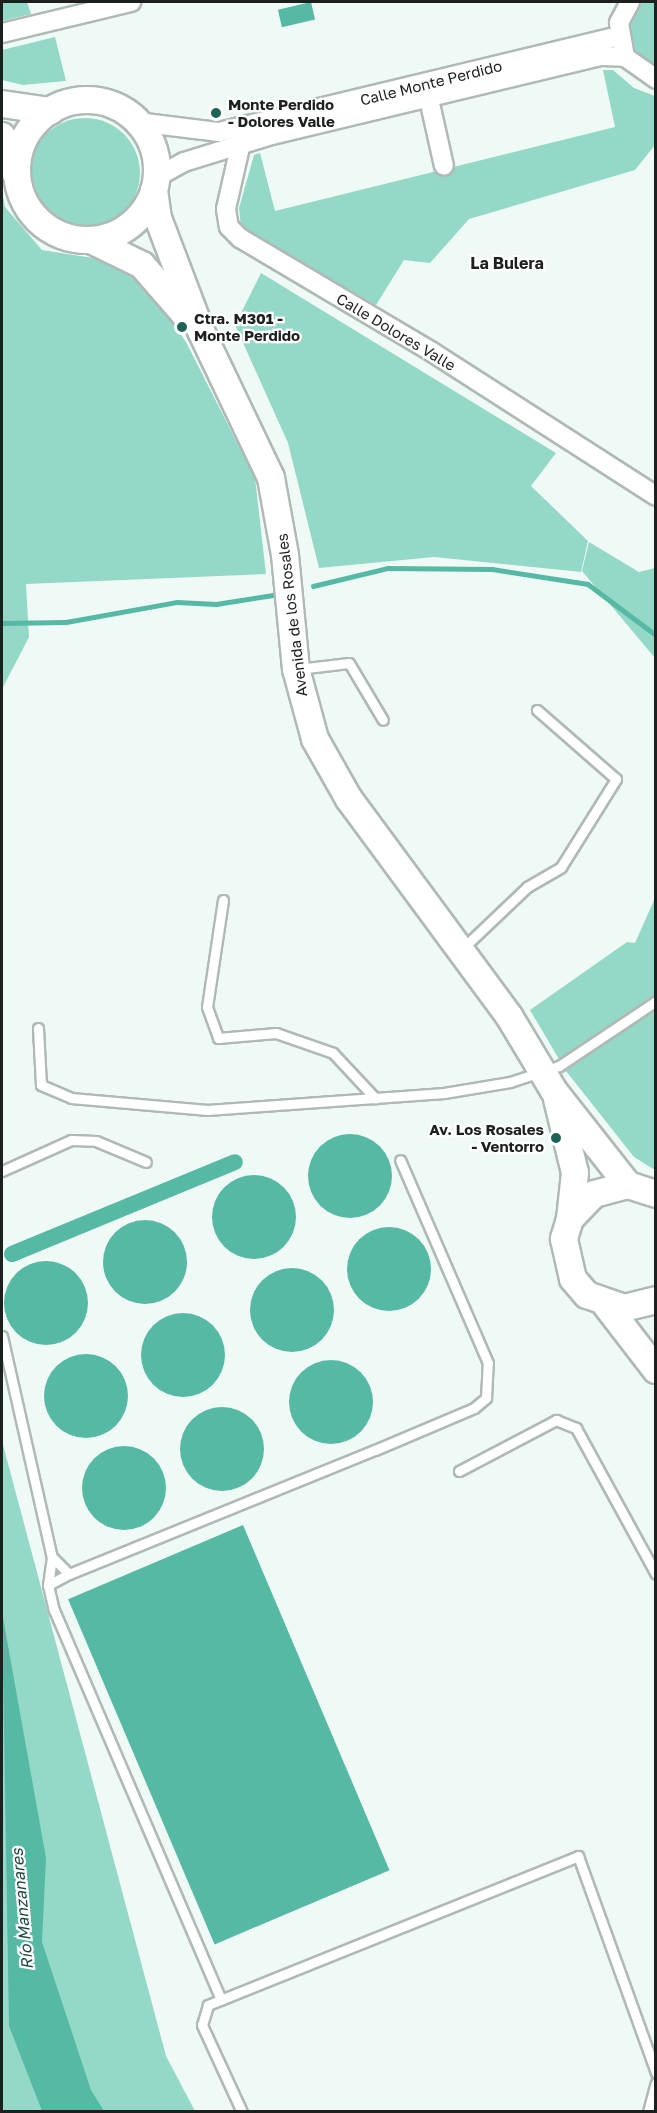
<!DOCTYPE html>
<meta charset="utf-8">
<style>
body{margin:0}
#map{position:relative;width:657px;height:2113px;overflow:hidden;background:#effaf7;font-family:"Golos Text",sans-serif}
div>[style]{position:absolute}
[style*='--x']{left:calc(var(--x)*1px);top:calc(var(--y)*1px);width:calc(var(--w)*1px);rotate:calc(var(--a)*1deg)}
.green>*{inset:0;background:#94d9c8}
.round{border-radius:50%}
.water>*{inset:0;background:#56b9a3;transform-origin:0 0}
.stream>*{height:4.5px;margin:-2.25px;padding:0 2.25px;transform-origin:2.25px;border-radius:2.25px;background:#56b9a3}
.canal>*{height:16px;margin:-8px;padding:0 8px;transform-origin:8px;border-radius:8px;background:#56b9a3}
.roads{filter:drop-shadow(2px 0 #afb9b6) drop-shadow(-2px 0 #afb9b6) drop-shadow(0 2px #afb9b6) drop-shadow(0 -2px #afb9b6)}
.lane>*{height:9px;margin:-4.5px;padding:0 4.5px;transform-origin:4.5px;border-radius:4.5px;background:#fff}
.street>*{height:18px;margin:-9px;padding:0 9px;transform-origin:9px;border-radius:9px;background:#fff}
.secondary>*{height:26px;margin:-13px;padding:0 13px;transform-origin:13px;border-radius:13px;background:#fff}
.secondary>.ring{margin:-13px;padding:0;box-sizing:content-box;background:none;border:26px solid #fff;border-radius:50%}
.dots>*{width:16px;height:16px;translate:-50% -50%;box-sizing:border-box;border:3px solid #fff;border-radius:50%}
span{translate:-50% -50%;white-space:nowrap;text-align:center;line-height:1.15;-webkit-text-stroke:4.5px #fff;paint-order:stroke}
.street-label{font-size:15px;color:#1c201f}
.poi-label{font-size:15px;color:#1c201f;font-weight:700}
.left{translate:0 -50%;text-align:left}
.right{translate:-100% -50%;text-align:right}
.neighbourhood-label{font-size:16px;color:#1c201f;font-weight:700}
.water-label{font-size:16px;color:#1c483e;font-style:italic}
.frame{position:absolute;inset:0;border:3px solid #1c201f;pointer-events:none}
</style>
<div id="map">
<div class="green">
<i style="clip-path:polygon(2px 2px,27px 2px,31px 14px,2px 21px)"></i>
<i style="clip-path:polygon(642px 2px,655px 2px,655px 71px,632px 51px,627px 33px)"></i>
<i style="clip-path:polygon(55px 37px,66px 81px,23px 85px,2px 80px,2px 50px)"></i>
<i style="clip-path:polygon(603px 70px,613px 70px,634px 88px,655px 96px,655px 145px,635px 170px,469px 219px,430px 263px,404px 260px,376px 305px,241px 227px,239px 208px,254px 155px,260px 153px,275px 211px,615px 127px)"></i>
<i class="round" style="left:30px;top:118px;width:110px;height:110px"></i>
<i style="clip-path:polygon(2px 191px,5px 207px,42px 250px,112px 261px,152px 294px,186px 342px,255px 478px,266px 574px,26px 584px,29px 637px,2px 689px)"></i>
<i style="clip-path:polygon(261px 273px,556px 453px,531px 486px,588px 541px,581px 572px,434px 557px,319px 568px,288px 443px,235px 325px)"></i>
<i style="clip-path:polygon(589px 542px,639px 572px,655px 568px,655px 658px,582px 571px)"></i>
<i style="clip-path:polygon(655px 898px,655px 1170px,634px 1157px,566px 1071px,530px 1010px,627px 942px,635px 943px)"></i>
<i style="clip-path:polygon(2px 1441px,166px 2056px,195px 2111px,2px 2111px)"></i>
</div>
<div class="water">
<i style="left:311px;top:2px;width:18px;height:34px;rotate:77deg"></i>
<i class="round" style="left:308px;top:1134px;width:84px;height:84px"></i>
<i class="round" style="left:212px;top:1175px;width:84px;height:84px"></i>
<i class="round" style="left:103px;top:1220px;width:84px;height:84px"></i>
<i class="round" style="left:347px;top:1227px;width:84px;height:84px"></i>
<i class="round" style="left:4px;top:1261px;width:84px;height:84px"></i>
<i class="round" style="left:250px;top:1268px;width:84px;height:84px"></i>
<i class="round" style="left:141px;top:1313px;width:84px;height:84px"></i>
<i class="round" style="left:44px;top:1354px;width:84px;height:84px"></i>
<i class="round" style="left:289px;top:1360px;width:84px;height:84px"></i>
<i class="round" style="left:180px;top:1407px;width:84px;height:84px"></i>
<i class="round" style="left:82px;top:1446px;width:84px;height:84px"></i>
<i style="left:243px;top:1525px;width:375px;height:190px;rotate:67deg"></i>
<i style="clip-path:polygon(2px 1612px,46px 1858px,42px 1942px,91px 2090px,104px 2111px,42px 2111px,9px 2026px)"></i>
</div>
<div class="stream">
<i style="--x:313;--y:586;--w:77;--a:-13.5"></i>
<i style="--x:388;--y:568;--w:104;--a:0.6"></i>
<i style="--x:492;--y:569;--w:97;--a:8.9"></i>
<i style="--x:588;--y:584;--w:85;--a:36.9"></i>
<i style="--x:2;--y:623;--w:64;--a:-0.9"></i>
<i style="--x:66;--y:622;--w:113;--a:-10.2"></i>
<i style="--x:177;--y:602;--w:39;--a:3"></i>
<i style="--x:216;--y:604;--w:64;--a:-9"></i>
</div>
<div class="canal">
<i style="--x:12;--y:1254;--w:241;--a:-22.4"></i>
</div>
<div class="roads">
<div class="lane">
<i style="--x:298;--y:669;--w:51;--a:-6.7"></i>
<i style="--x:349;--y:663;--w:66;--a:59.2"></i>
<i style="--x:223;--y:900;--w:108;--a:98.5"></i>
<i style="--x:207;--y:1007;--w:33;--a:70"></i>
<i style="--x:218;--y:1038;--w:58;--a:-4.9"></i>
<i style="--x:276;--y:1033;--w:60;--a:19.3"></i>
<i style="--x:333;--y:1053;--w:62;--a:47"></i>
<i style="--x:462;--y:949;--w:90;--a:-43.6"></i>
<i style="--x:527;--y:887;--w:39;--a:-30"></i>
<i style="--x:561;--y:867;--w:104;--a:-58"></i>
<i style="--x:616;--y:779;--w:105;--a:-138.9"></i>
<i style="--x:38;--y:1028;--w:57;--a:87"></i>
<i style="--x:41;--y:1085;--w:33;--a:23"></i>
<i style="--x:71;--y:1098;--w:137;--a:5"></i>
<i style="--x:207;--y:1110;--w:238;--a:-4.1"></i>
<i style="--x:444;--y:1093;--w:67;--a:-9.5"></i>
<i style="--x:510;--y:1082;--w:52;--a:-18.1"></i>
<i style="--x:559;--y:1066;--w:117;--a:-33.8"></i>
<i style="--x:2;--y:1171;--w:76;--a:-24.2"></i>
<i style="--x:71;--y:1140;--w:25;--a:2"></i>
<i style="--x:96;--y:1141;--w:54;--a:22.8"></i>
<i style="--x:2;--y:1336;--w:227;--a:77.3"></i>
<i style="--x:52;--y:1557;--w:28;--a:98"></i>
<i style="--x:48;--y:1585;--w:26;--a:77"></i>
<i style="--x:54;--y:1610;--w:424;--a:66.8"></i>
<i style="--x:459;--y:1471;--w:110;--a:-27.7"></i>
<i style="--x:556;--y:1420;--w:22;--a:22"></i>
<i style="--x:576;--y:1428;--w:166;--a:61.3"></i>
<i style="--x:52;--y:1557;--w:24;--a:45"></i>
<i style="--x:69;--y:1574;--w:330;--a:-22.1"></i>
<i style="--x:375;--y:1450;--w:108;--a:-23"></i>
<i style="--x:474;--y:1408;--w:16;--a:-40"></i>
<i style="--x:486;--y:1398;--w:35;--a:-87"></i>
<i style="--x:488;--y:1363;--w:221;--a:-113.4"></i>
<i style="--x:48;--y:1585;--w:24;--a:-28"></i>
<i style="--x:242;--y:2112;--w:96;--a:-114.7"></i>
<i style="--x:202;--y:2025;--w:21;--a:-73"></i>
<i style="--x:208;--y:2005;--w:399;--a:-21.9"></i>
<i style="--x:578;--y:1856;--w:231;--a:70.2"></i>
<i style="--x:648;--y:2112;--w:30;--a:-75"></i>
</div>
<div class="street">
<i style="--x:630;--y:2;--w:24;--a:118"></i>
<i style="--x:619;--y:23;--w:35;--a:80"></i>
<i style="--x:625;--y:57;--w:38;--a:35"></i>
<i style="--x:2;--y:33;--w:133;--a:-13.5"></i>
<i style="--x:431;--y:108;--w:59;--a:77.4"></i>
<i style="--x:137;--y:122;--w:83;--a:7"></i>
<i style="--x:219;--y:132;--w:410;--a:-13.5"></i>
<i style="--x:253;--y:124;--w:14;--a:135"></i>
<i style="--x:243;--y:134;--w:77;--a:102.8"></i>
<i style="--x:226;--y:209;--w:18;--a:81"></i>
<i style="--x:229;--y:227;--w:16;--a:45"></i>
<i style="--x:240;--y:238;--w:223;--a:30.7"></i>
<i style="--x:432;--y:352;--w:266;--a:32.7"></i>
<i style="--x:157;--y:177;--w:31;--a:-29"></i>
<i style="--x:184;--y:162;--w:92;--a:-17.1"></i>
<i style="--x:272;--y:135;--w:339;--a:-13.5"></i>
<i style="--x:602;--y:56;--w:23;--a:2"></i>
</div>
<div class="secondary">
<i class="ring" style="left:17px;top:100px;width:114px;height:114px"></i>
<i style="--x:2;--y:104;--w:49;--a:8.3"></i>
<i style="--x:2;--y:136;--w:38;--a:70"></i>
<i style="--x:154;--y:190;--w:28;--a:82"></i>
<i style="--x:158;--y:218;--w:121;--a:69.2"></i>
<i style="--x:201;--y:331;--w:163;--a:64.5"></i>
<i style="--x:271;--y:478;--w:78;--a:79.7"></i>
<i style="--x:285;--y:555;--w:115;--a:84.5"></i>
<i style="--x:296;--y:669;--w:73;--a:74.8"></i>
<i style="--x:315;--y:739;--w:69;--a:60.5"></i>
<i style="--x:349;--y:799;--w:270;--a:53.6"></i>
<i style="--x:509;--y:1016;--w:87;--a:59"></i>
<i style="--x:554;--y:1091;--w:120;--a:51.8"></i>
<i style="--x:91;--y:240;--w:57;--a:26.1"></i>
<i style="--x:142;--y:265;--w:69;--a:49.1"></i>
<i style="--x:557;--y:1099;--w:76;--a:76.3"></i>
<i style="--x:575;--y:1173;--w:46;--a:96.2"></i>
<i style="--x:656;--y:1194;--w:29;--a:-162"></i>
<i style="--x:628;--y:1185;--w:35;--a:165"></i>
<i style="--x:594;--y:1194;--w:35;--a:134"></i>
<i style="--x:570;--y:1219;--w:21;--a:107"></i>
<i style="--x:564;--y:1239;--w:41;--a:77.3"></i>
<i style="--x:573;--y:1279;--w:21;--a:49"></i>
<i style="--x:587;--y:1295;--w:39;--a:19"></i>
<i style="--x:624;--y:1308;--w:33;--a:-14"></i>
<i style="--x:606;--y:1305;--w:82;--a:52.4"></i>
</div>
</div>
<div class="dots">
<i style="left:216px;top:113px;background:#1d6355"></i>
<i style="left:182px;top:327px;background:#1d6355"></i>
<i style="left:556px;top:1138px;background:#1d6355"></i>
</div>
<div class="street-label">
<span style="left:431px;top:83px;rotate:-14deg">Calle Monte Perdido</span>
<span style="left:396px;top:332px;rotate:31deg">Calle Dolores Valle</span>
<span style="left:292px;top:615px;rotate:-97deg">Avenida de los Rosales</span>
</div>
<div class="poi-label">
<span class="left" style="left:228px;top:113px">Monte Perdido<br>- Dolores Valle</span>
<span class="left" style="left:194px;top:327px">Ctra. M301 -<br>Monte Perdido</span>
<span class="right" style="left:544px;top:1138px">Av. Los Rosales<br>- Ventorro</span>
</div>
<div class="neighbourhood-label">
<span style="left:507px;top:263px">La Bulera</span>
</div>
<div class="water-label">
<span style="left:22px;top:1909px;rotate:-95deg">Río Manzanares</span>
</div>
<div class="frame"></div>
</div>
